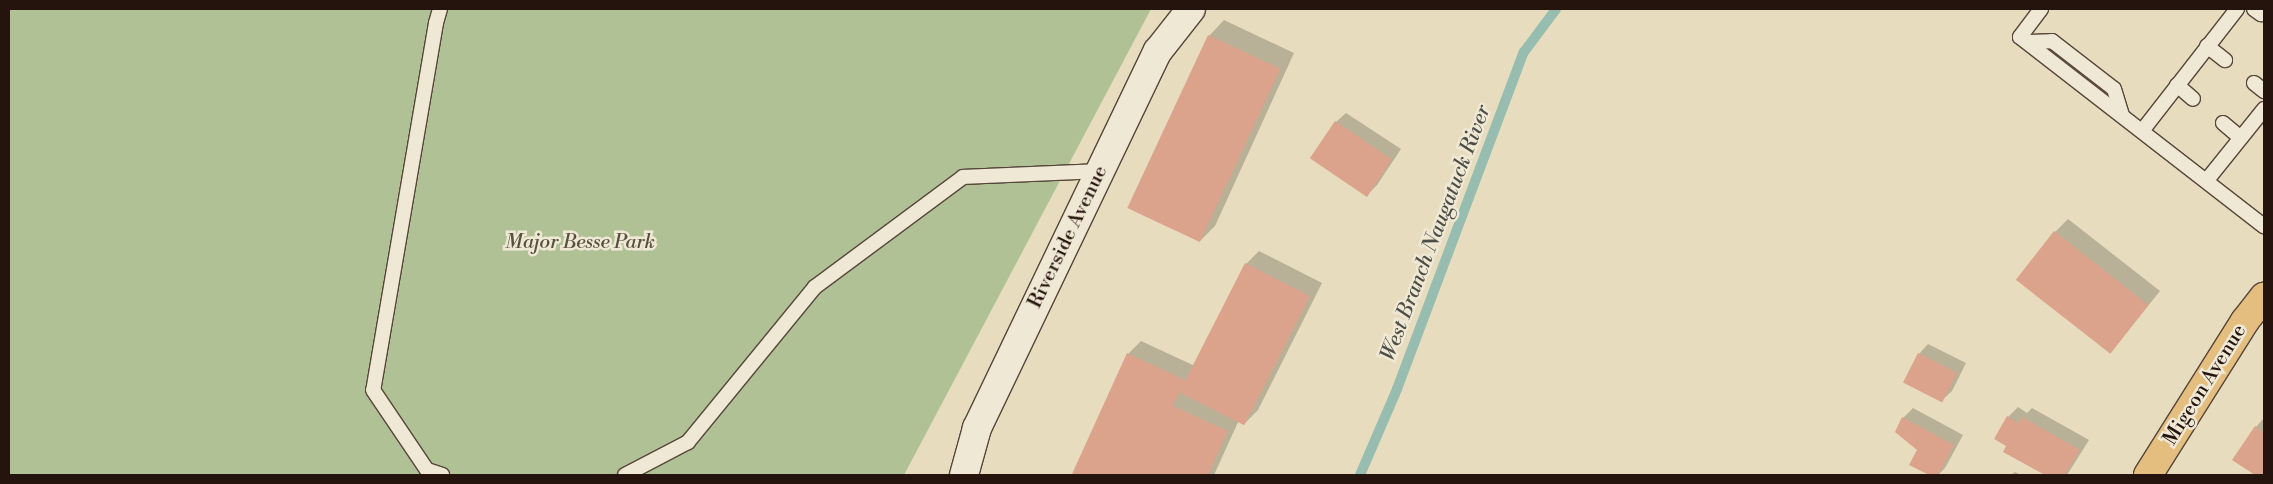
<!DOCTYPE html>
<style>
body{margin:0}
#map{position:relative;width:2273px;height:484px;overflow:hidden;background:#e7dcbd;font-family:"Libre Bodoni",serif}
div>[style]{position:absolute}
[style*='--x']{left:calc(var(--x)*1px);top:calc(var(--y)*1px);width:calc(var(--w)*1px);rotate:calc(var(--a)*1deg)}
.green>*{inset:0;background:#b0c295}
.shadow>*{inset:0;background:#0003}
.stream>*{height:10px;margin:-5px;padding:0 5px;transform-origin:5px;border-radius:5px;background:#97bcb0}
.building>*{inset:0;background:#dba38c;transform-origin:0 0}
.roads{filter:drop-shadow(1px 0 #56463a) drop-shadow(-1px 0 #56463a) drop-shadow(0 1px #56463a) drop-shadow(0 -1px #56463a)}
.lane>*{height:14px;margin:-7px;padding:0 7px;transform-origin:7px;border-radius:7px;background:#efe8d4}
.secondary>*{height:28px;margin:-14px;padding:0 14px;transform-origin:14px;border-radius:14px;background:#efe8d4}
.primary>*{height:28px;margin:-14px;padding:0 14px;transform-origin:14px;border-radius:14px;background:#e4be7e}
span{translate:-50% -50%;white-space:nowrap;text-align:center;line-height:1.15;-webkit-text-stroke:5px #efe8d4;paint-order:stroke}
.street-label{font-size:20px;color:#25140e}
.park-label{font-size:20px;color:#56513d;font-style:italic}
.water-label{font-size:21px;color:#4d4f47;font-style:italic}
.frame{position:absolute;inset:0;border:10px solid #25140e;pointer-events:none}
</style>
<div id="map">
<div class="green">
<i style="clip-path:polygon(9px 9px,1151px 9px,904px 475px,9px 475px)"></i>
</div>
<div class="shadow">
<i style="clip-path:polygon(1224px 20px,1294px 53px,1215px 226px,1200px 241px,1209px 36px)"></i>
<i style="clip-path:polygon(1346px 113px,1401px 149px,1377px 185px,1367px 195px,1336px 122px)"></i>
<i style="clip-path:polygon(2068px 219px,2160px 291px,2110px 353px,2018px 280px,2055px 232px)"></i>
<i style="clip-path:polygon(1259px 251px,1322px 283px,1258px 410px,1245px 423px,1239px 420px,1214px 475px,1078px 475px,1074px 473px,1128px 354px,1141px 341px,1195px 366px,1246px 264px)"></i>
<i style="clip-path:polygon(1928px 344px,1966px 363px,1952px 391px,1942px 400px,1919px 354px)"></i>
<i style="clip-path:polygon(2018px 407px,2027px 413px,2032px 408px,2089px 440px,2067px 475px,2047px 475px,2004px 451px,2008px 446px,2008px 417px)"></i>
<i style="clip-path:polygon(1913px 408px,1963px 435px,1945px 468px,1938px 475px,1932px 475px,1911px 464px,1919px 449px,1903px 418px)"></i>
<i style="clip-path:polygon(2264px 418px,2264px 475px,2257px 475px,2234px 459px,2256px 427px)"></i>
<i style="clip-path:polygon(2015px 472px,2021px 475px,2011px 475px)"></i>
</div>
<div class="stream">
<i style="--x:1360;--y:475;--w:94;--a:-66.7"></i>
<i style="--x:1397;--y:389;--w:360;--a:-69.4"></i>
<i style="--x:1524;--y:52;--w:54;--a:-53.3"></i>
</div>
<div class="building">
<i style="left:1208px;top:35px;width:80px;height:191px;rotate:25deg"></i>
<i style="left:1335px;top:121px;width:69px;height:45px;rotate:34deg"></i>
<i style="left:2054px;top:231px;width:120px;height:62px;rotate:38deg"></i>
<i style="left:1245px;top:263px;width:73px;height:145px;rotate:27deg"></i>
<i style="clip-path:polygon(1127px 353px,1185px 380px,1173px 406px,1228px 431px,1208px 475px,1072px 474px)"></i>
<i style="left:1918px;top:353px;width:44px;height:33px;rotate:27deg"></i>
<i style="clip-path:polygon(2007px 416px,2019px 423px,2022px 417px,2080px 450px,2065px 475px,2045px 475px,2003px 452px,2006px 446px,1994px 439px)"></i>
<i style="clip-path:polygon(1902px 417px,1954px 445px,1938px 475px,1929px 475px,1909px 465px,1917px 450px,1895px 432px)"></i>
<i style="clip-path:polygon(2255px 426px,2264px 433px,2264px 475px,2255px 475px,2232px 460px)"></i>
</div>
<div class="roads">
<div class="lane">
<i style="--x:440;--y:9;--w:15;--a:106"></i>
<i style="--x:436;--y:23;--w:372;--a:99.7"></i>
<i style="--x:373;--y:390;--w:97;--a:56"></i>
<i style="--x:427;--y:470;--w:16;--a:18"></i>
<i style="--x:2041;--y:9;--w:35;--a:127"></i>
<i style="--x:2020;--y:37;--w:309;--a:37.8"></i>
<i style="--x:2254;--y:9;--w:9;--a:36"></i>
<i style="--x:2028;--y:42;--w:24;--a:-2"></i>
<i style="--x:2052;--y:41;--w:78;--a:37.7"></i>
<i style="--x:2114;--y:89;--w:27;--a:73"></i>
<i style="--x:2207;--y:46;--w:23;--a:38"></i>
<i style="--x:2254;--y:83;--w:13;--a:39"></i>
<i style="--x:2177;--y:85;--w:21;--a:41"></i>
<i style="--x:2223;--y:123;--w:23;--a:40"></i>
<i style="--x:2142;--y:131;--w:155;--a:-52.1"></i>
<i style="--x:2207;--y:180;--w:91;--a:-51.2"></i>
<i style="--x:625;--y:475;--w:71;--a:-27.6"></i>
<i style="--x:688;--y:442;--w:200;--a:-50.7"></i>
<i style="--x:815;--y:287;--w:184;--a:-36.6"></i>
<i style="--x:963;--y:177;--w:137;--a:-2.5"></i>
</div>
<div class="secondary">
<i style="--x:964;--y:475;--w:49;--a:-74.5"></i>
<i style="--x:977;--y:428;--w:418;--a:-64.4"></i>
<i style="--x:1158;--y:51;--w:53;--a:-51.8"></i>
</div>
<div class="primary">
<i style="--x:2148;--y:475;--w:182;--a:-57.8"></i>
<i style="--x:2245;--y:321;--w:31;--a:-52"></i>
</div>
</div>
<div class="street-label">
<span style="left:1068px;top:237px;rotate:-64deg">Riverside Avenue</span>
<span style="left:2205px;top:385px;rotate:-58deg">Migeon Avenue</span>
</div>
<div class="park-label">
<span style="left:580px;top:242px">Major Besse Park</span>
</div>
<div class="water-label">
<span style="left:1436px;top:233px;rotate:-69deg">West Branch Naugatuck River</span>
</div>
<div class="frame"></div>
</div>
